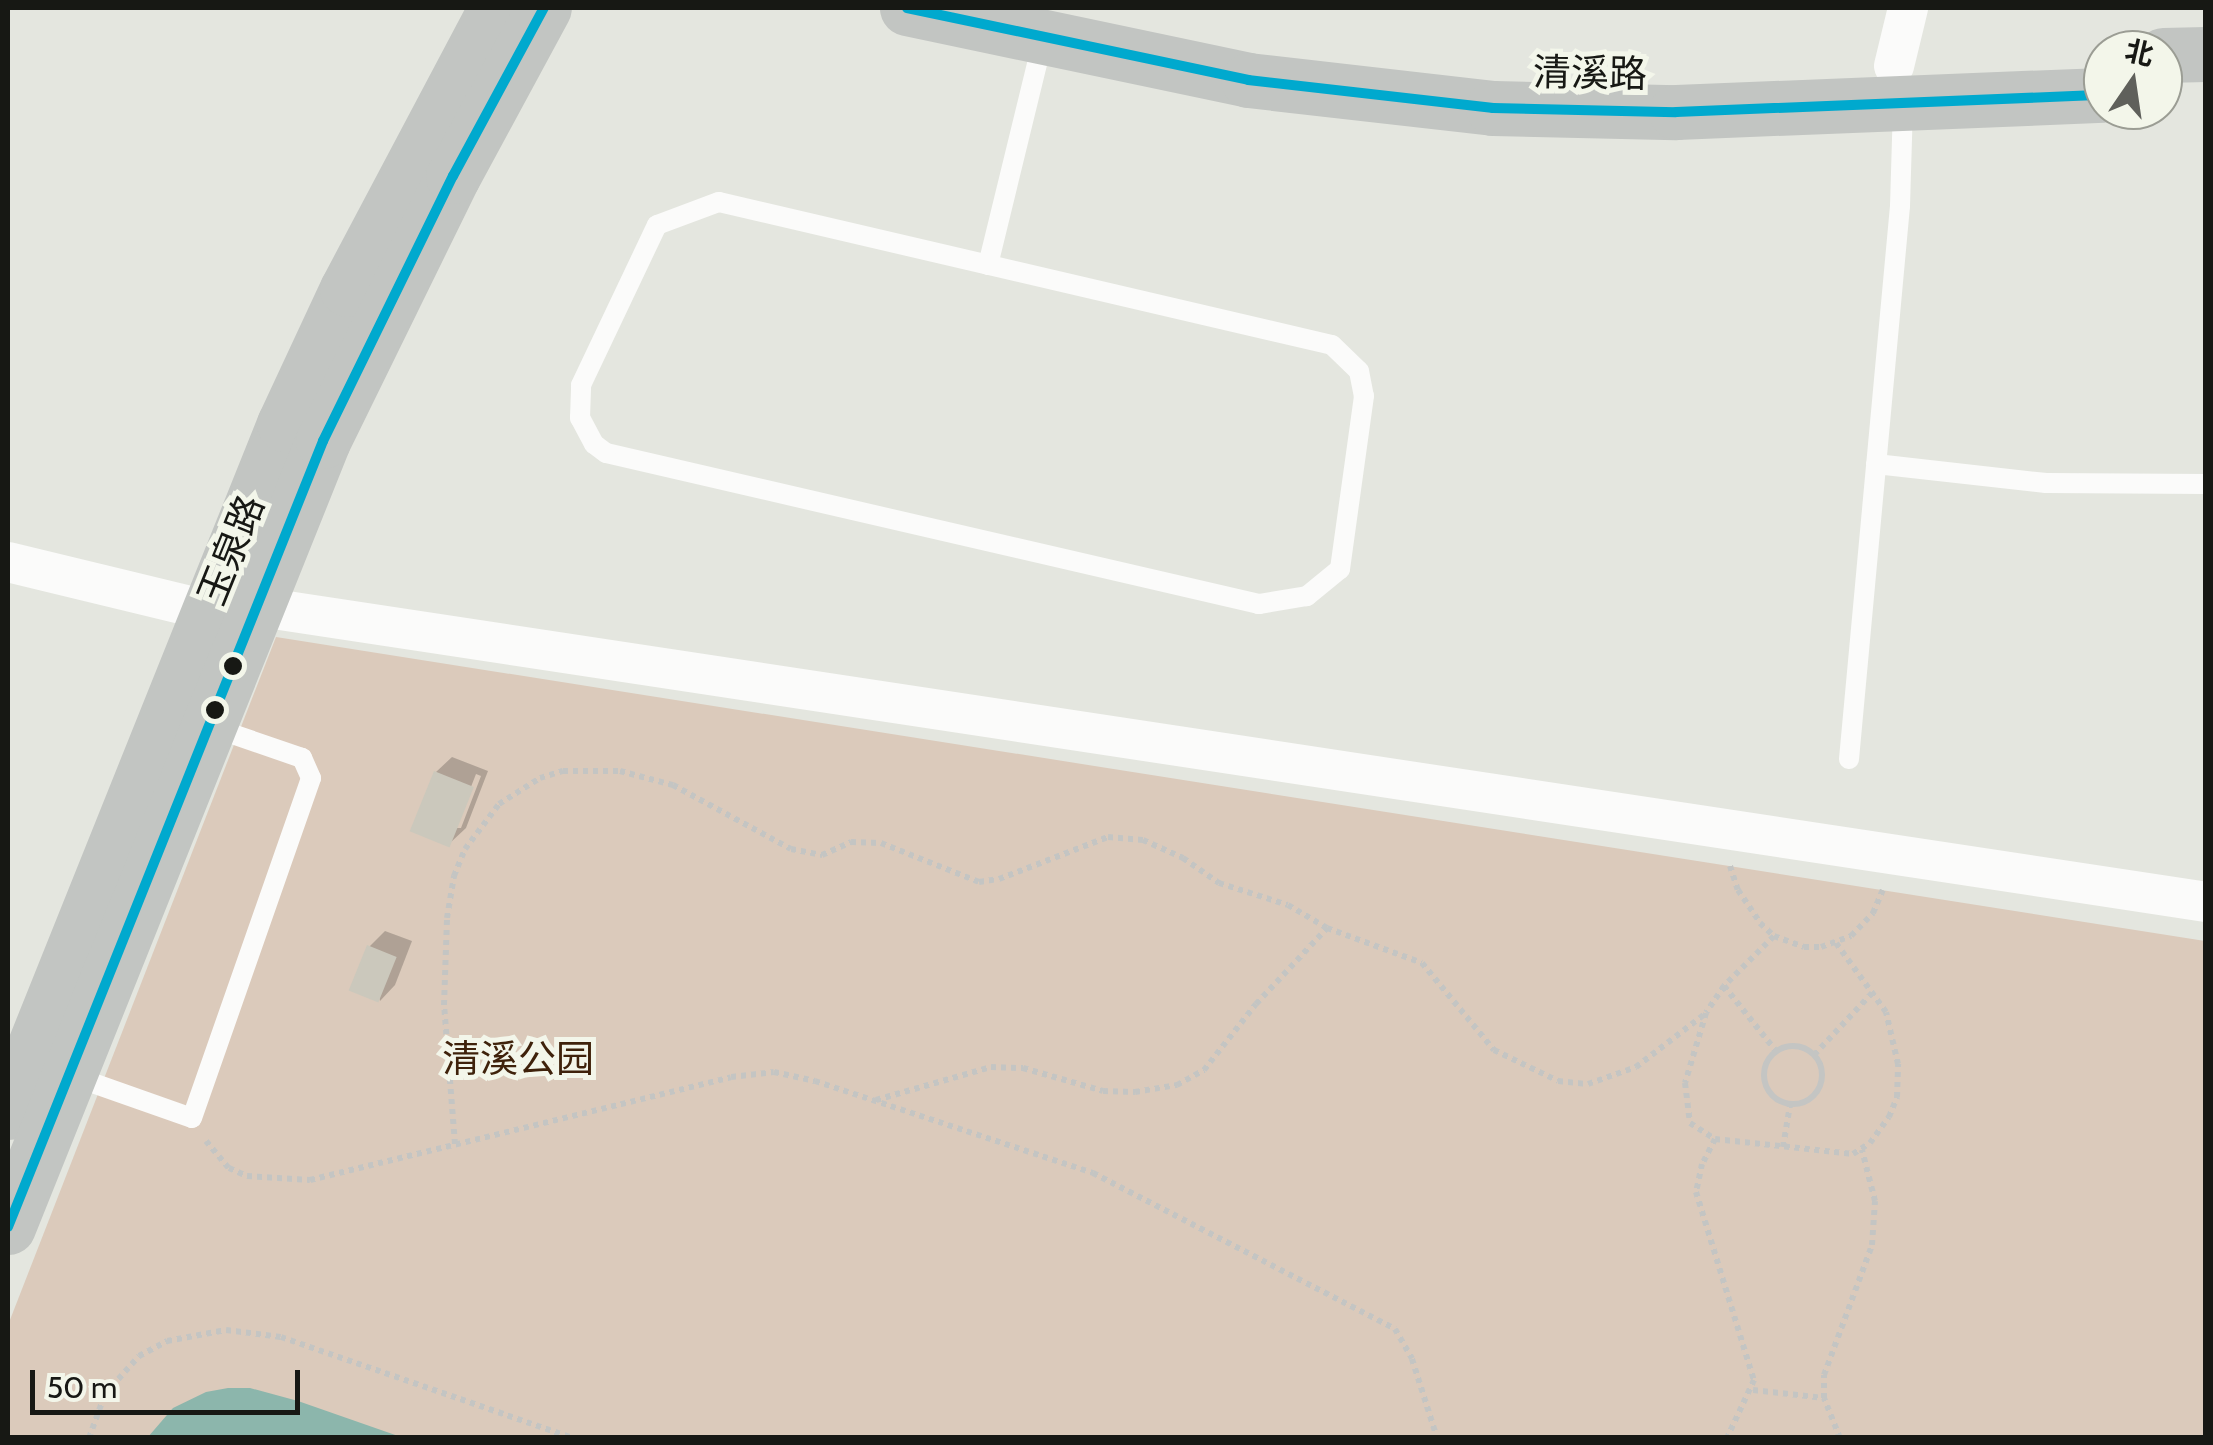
<!DOCTYPE html>
<meta charset="utf-8">
<style>
body{margin:0}
#map{position:relative;width:2213px;height:1445px;overflow:hidden;background:#e4e6df;font-family:Cabin,"Noto Sans SC",sans-serif}
div>[style]{position:absolute}
[style*='--x']{left:calc(var(--x)*1px);top:calc(var(--y)*1px);width:calc(var(--w)*1px);rotate:calc(var(--a)*1deg)}
.green>*{inset:0;background:#dbcabb}
.water>*{inset:0;background:#8cb6ac}
.shadow>*{inset:0;background:#0003}
.building>*{inset:0;background:#cbc8bc;transform-origin:0 0}
.path>*{height:6px;margin-top:-3px;transform-origin:0;background:repeating-linear-gradient(90deg,#c4c5c3 0 5px,transparent 0 10px)}
.path>.ring{margin:-3px;padding:0;box-sizing:content-box;background:none;border:6px solid #c4c5c3;border-radius:50%}
.lane>*{height:20px;margin:-10px;padding:0 10px;transform-origin:10px;border-radius:10px;background:#fbfbfa}
.street>*{height:40px;margin:-20px;padding:0 20px;transform-origin:20px;border-radius:20px;background:#fbfbfa}
.secondary>*{height:55px;margin:-27.5px;padding:0 27.5px;transform-origin:27.5px;border-radius:27.5px;background:#c2c5c2}
.bus-1>*{height:10px;margin:-5px;padding:0 5px;transform-origin:5px;border-radius:5px;background:#00a9ce}
.dots>*{width:28px;height:28px;translate:-50% -50%;box-sizing:border-box;border:5px solid #f3f6ea;border-radius:50%}
span{translate:-50% -50%;white-space:nowrap;text-align:center;line-height:1.15;-webkit-text-stroke:10px #f3f6ea;paint-order:stroke}
.street-label{font-size:38px;color:#171814}
.park-label{font-size:38px;color:#3f220b}
.frame{position:absolute;inset:0;border:10px solid #171814;pointer-events:none}
.north{position:absolute;left:2083px;top:30px;width:100px;height:100px;box-sizing:border-box;background:#f3f6ea;border:2px solid #9b9d94;border-radius:50%;rotate:13deg;font-size:28px;font-weight:700;line-height:40px;text-align:center;color:#171814}
.north::after{content:'';display:block;margin:auto;width:35px;height:45px;background:#5f605b;clip-path:polygon(50% 0,100% 100%,50% 72%,0 100%)}
.scale{position:absolute;left:30px;top:1370px;width:270px;height:45px;box-sizing:border-box;border:5px solid #171814;border-top:0;padding-left:12px;font-size:30px;line-height:35px;white-space:nowrap;color:#171814;-webkit-text-stroke:8px #f3f6ea;paint-order:stroke}
</style>
<div id="map">
<div class="green">
<i style="clip-path:polygon(276px 637px,2205px 941px,2205px 1437px,8px 1437px,8px 1325px)"></i>
</div>
<div class="water">
<i style="clip-path:polygon(228px 1388px,250px 1388px,298px 1401px,401px 1437px,148px 1437px,173px 1408px,206px 1392px)"></i>
</div>
<div class="shadow">
<i style="clip-path:polygon(evenodd,452px 757px,488px 771px,466px 828px,450px 843px,436px 772px,452px 757px,476px 774px,481px 776px,461px 828px,455px 828px,476px 774px)"></i>
<i style="clip-path:polygon(385px 931px,412px 941px,395px 985px,380px 1001px,369px 947px)"></i>
</div>
<div class="building">
<i style="left:434px;top:771px;width:43px;height:65px;rotate:22deg"></i>
<i style="left:367px;top:945px;width:32px;height:49px;rotate:22deg"></i>
</div>
<div class="path">
<i style="--x:1730;--y:866;--w:25;--a:72"></i>
<i style="--x:1738;--y:890;--w:40;--a:56"></i>
<i style="--x:1760;--y:923;--w:19;--a:43"></i>
<i style="--x:1774;--y:936;--w:32;--a:20"></i>
<i style="--x:1804;--y:947;--w:17;--a:0"></i>
<i style="--x:1821;--y:947;--w:32;--a:-20"></i>
<i style="--x:1851;--y:936;--w:32;--a:-46"></i>
<i style="--x:1873;--y:913;--w:25;--a:-67"></i>
<i style="--x:1774;--y:936;--w:71;--a:135"></i>
<i style="--x:1724;--y:986;--w:32;--a:124"></i>
<i style="--x:1706;--y:1013;--w:73;--a:106.7"></i>
<i style="--x:1685;--y:1083;--w:40;--a:82.9"></i>
<i style="--x:1690;--y:1123;--w:30;--a:33"></i>
<i style="--x:1715;--y:1139;--w:139;--a:6.2"></i>
<i style="--x:1853;--y:1154;--w:20;--a:-33"></i>
<i style="--x:1870;--y:1143;--w:32;--a:-54"></i>
<i style="--x:1889;--y:1117;--w:22;--a:-68"></i>
<i style="--x:1897;--y:1097;--w:33;--a:-88"></i>
<i style="--x:1898;--y:1064;--w:53;--a:-103"></i>
<i style="--x:1886;--y:1012;--w:85;--a:-125.9"></i>
<i style="--x:1724;--y:986;--w:83;--a:51.3"></i>
<i class="ring" style="left:1764px;top:1046px;width:52px;height:52px"></i>
<i style="--x:1814;--y:1055;--w:85;--a:-46.9"></i>
<i style="--x:876;--y:1100;--w:120;--a:-16"></i>
<i style="--x:991;--y:1067;--w:32;--a:2"></i>
<i style="--x:1023;--y:1068;--w:83;--a:16"></i>
<i style="--x:1103;--y:1091;--w:32;--a:2"></i>
<i style="--x:1135;--y:1092;--w:43;--a:-9.5"></i>
<i style="--x:1177;--y:1085;--w:31;--a:-29"></i>
<i style="--x:1204;--y:1070;--w:84;--a:-51.8"></i>
<i style="--x:1256;--y:1004;--w:104;--a:-46.9"></i>
<i style="--x:1715;--y:1139;--w:28;--a:117"></i>
<i style="--x:1702;--y:1164;--w:29;--a:102"></i>
<i style="--x:1696;--y:1192;--w:197;--a:72.9"></i>
<i style="--x:1754;--y:1380;--w:64;--a:115"></i>
<i style="--x:206;--y:1141;--w:35;--a:50"></i>
<i style="--x:229;--y:1168;--w:20;--a:24"></i>
<i style="--x:247;--y:1176;--w:63;--a:3.6"></i>
<i style="--x:310;--y:1180;--w:433;--a:-13.7"></i>
<i style="--x:731;--y:1077;--w:43;--a:-6.6"></i>
<i style="--x:774;--y:1072;--w:42;--a:12.4"></i>
<i style="--x:815;--y:1081;--w:293;--a:18.3"></i>
<i style="--x:1093;--y:1173;--w:340;--a:27.3"></i>
<i style="--x:1395;--y:1329;--w:34;--a:60"></i>
<i style="--x:1412;--y:1359;--w:83;--a:72.4"></i>
<i style="--x:455;--y:1144;--w:139;--a:-94.5"></i>
<i style="--x:444;--y:1005;--w:87;--a:-88"></i>
<i style="--x:447;--y:918;--w:43;--a:-80.5"></i>
<i style="--x:454;--y:876;--w:29;--a:-68"></i>
<i style="--x:465;--y:849;--w:56;--a:-52.9"></i>
<i style="--x:499;--y:804;--w:49;--a:-32.4"></i>
<i style="--x:540;--y:778;--w:24;--a:-17"></i>
<i style="--x:563;--y:771;--w:57;--a:0"></i>
<i style="--x:620;--y:771;--w:55;--a:14.8"></i>
<i style="--x:673;--y:785;--w:134;--a:28.5"></i>
<i style="--x:791;--y:849;--w:32;--a:11"></i>
<i style="--x:822;--y:855;--w:32;--a:-24"></i>
<i style="--x:851;--y:842;--w:30;--a:2"></i>
<i style="--x:881;--y:843;--w:105;--a:21.7"></i>
<i style="--x:979;--y:882;--w:20;--a:-9"></i>
<i style="--x:999;--y:879;--w:117;--a:-21.1"></i>
<i style="--x:1108;--y:837;--w:35;--a:5"></i>
<i style="--x:1143;--y:840;--w:44;--a:24.2"></i>
<i style="--x:1183;--y:858;--w:44;--a:34.8"></i>
<i style="--x:1219;--y:883;--w:72;--a:17.7"></i>
<i style="--x:1288;--y:905;--w:45;--a:30.5"></i>
<i style="--x:1327;--y:928;--w:101;--a:20.2"></i>
<i style="--x:1422;--y:963;--w:113;--a:50.4"></i>
<i style="--x:1494;--y:1050;--w:71;--a:25.8"></i>
<i style="--x:1558;--y:1081;--w:30;--a:6"></i>
<i style="--x:1588;--y:1084;--w:51;--a:-19.5"></i>
<i style="--x:1636;--y:1067;--w:88;--a:-37.6"></i>
<i style="--x:1783;--y:1147;--w:43;--a:-80.5"></i>
<i style="--x:1753;--y:1390;--w:71;--a:6.4"></i>
<i style="--x:89;--y:1438;--w:47;--a:-70"></i>
<i style="--x:105;--y:1394;--w:51;--a:-48.2"></i>
<i style="--x:139;--y:1356;--w:32;--a:-28"></i>
<i style="--x:167;--y:1341;--w:60;--a:-10.6"></i>
<i style="--x:226;--y:1330;--w:55;--a:7.3"></i>
<i style="--x:281;--y:1337;--w:309;--a:19.1"></i>
<i style="--x:1840;--y:1438;--w:43;--a:-111.8"></i>
<i style="--x:1824;--y:1398;--w:23;--a:-90"></i>
<i style="--x:1824;--y:1375;--w:139;--a:-69.7"></i>
<i style="--x:1872;--y:1245;--w:44;--a:-86.1"></i>
<i style="--x:1875;--y:1201;--w:53;--a:-104.3"></i>
</div>
<div class="lane">
<i style="--x:719;--y:202;--w:629;--a:13.13"></i>
<i style="--x:1332;--y:345;--w:37;--a:44"></i>
<i style="--x:1359;--y:371;--w:25;--a:79"></i>
<i style="--x:1364;--y:396;--w:175;--a:97.9"></i>
<i style="--x:1340;--y:569;--w:43;--a:140.7"></i>
<i style="--x:1307;--y:596;--w:49;--a:170.5"></i>
<i style="--x:1259;--y:604;--w:670;--a:-166.98"></i>
<i style="--x:606;--y:453;--w:15;--a:-143"></i>
<i style="--x:594;--y:444;--w:30;--a:-118"></i>
<i style="--x:580;--y:418;--w:33;--a:-88"></i>
<i style="--x:581;--y:385;--w:177;--a:-64.6"></i>
<i style="--x:657;--y:225;--w:66;--a:-20.4"></i>
<i style="--x:988;--y:265;--w:233;--a:-76.3"></i>
<i style="--x:1876;--y:464;--w:171;--a:6.4"></i>
<i style="--x:2046;--y:483;--w:160;--a:0.4"></i>
<i style="--x:1849;--y:759;--w:555;--a:-84.73"></i>
<i style="--x:1900;--y:206;--w:101;--a:-88.3"></i>
<i style="--x:70;--y:1075;--w:129;--a:19.4"></i>
<i style="--x:192;--y:1118;--w:360;--a:-70.7"></i>
<i style="--x:311;--y:778;--w:22;--a:-114"></i>
<i style="--x:302;--y:758;--w:98;--a:-161"></i>
</div>
<div class="street">
<i style="--x:1894;--y:66;--w:60;--a:-76.4"></i>
<i style="--x:8;--y:562;--w:204;--a:13.6"></i>
<i style="--x:254;--y:606;--w:1974;--a:8.62"></i>
</div>
<div class="secondary">
<i style="--x:907;--y:8;--w:349;--a:11.9"></i>
<i style="--x:1248;--y:80;--w:247;--a:6.5"></i>
<i style="--x:1493;--y:108;--w:183;--a:1.3"></i>
<i style="--x:1676;--y:112;--w:427;--a:-2.3"></i>
<i style="--x:2163;--y:55;--w:43;--a:-1.3"></i>
<i style="--x:8;--y:1112;--w:741;--a:-68.14"></i>
<i style="--x:284;--y:424;--w:149;--a:-65"></i>
<i style="--x:347;--y:289;--w:318;--a:-62.1"></i>
<i style="--x:8;--y:1227;--w:847;--a:-68.16"></i>
<i style="--x:323;--y:441;--w:295;--a:-63.9"></i>
<i style="--x:453;--y:176;--w:191;--a:-61.6"></i>
</div>
<div class="bus-1">
<i style="--x:907;--y:8;--w:349;--a:11.9"></i>
<i style="--x:1248;--y:80;--w:247;--a:6.5"></i>
<i style="--x:1493;--y:108;--w:183;--a:1.3"></i>
<i style="--x:1676;--y:112;--w:427;--a:-2.3"></i>
<i style="--x:8;--y:1227;--w:847;--a:-68.16"></i>
<i style="--x:323;--y:441;--w:295;--a:-63.9"></i>
<i style="--x:453;--y:176;--w:191;--a:-61.6"></i>
</div>
<div class="dots">
<i style="left:233px;top:666px;background:#171814"></i>
<i style="left:215px;top:710px;background:#171814"></i>
</div>
<div class="street-label">
<span style="left:1590px;top:73px;rotate:1deg">清溪路</span>
<span style="left:231px;top:550px;rotate:-68deg">玉泉路</span>
</div>
<div class="park-label">
<span style="left:518px;top:1059px">清溪公园</span>
</div>
<div class="frame"></div>
<div class="north">北</div>
<div class="scale">50 m</div>
</div>
